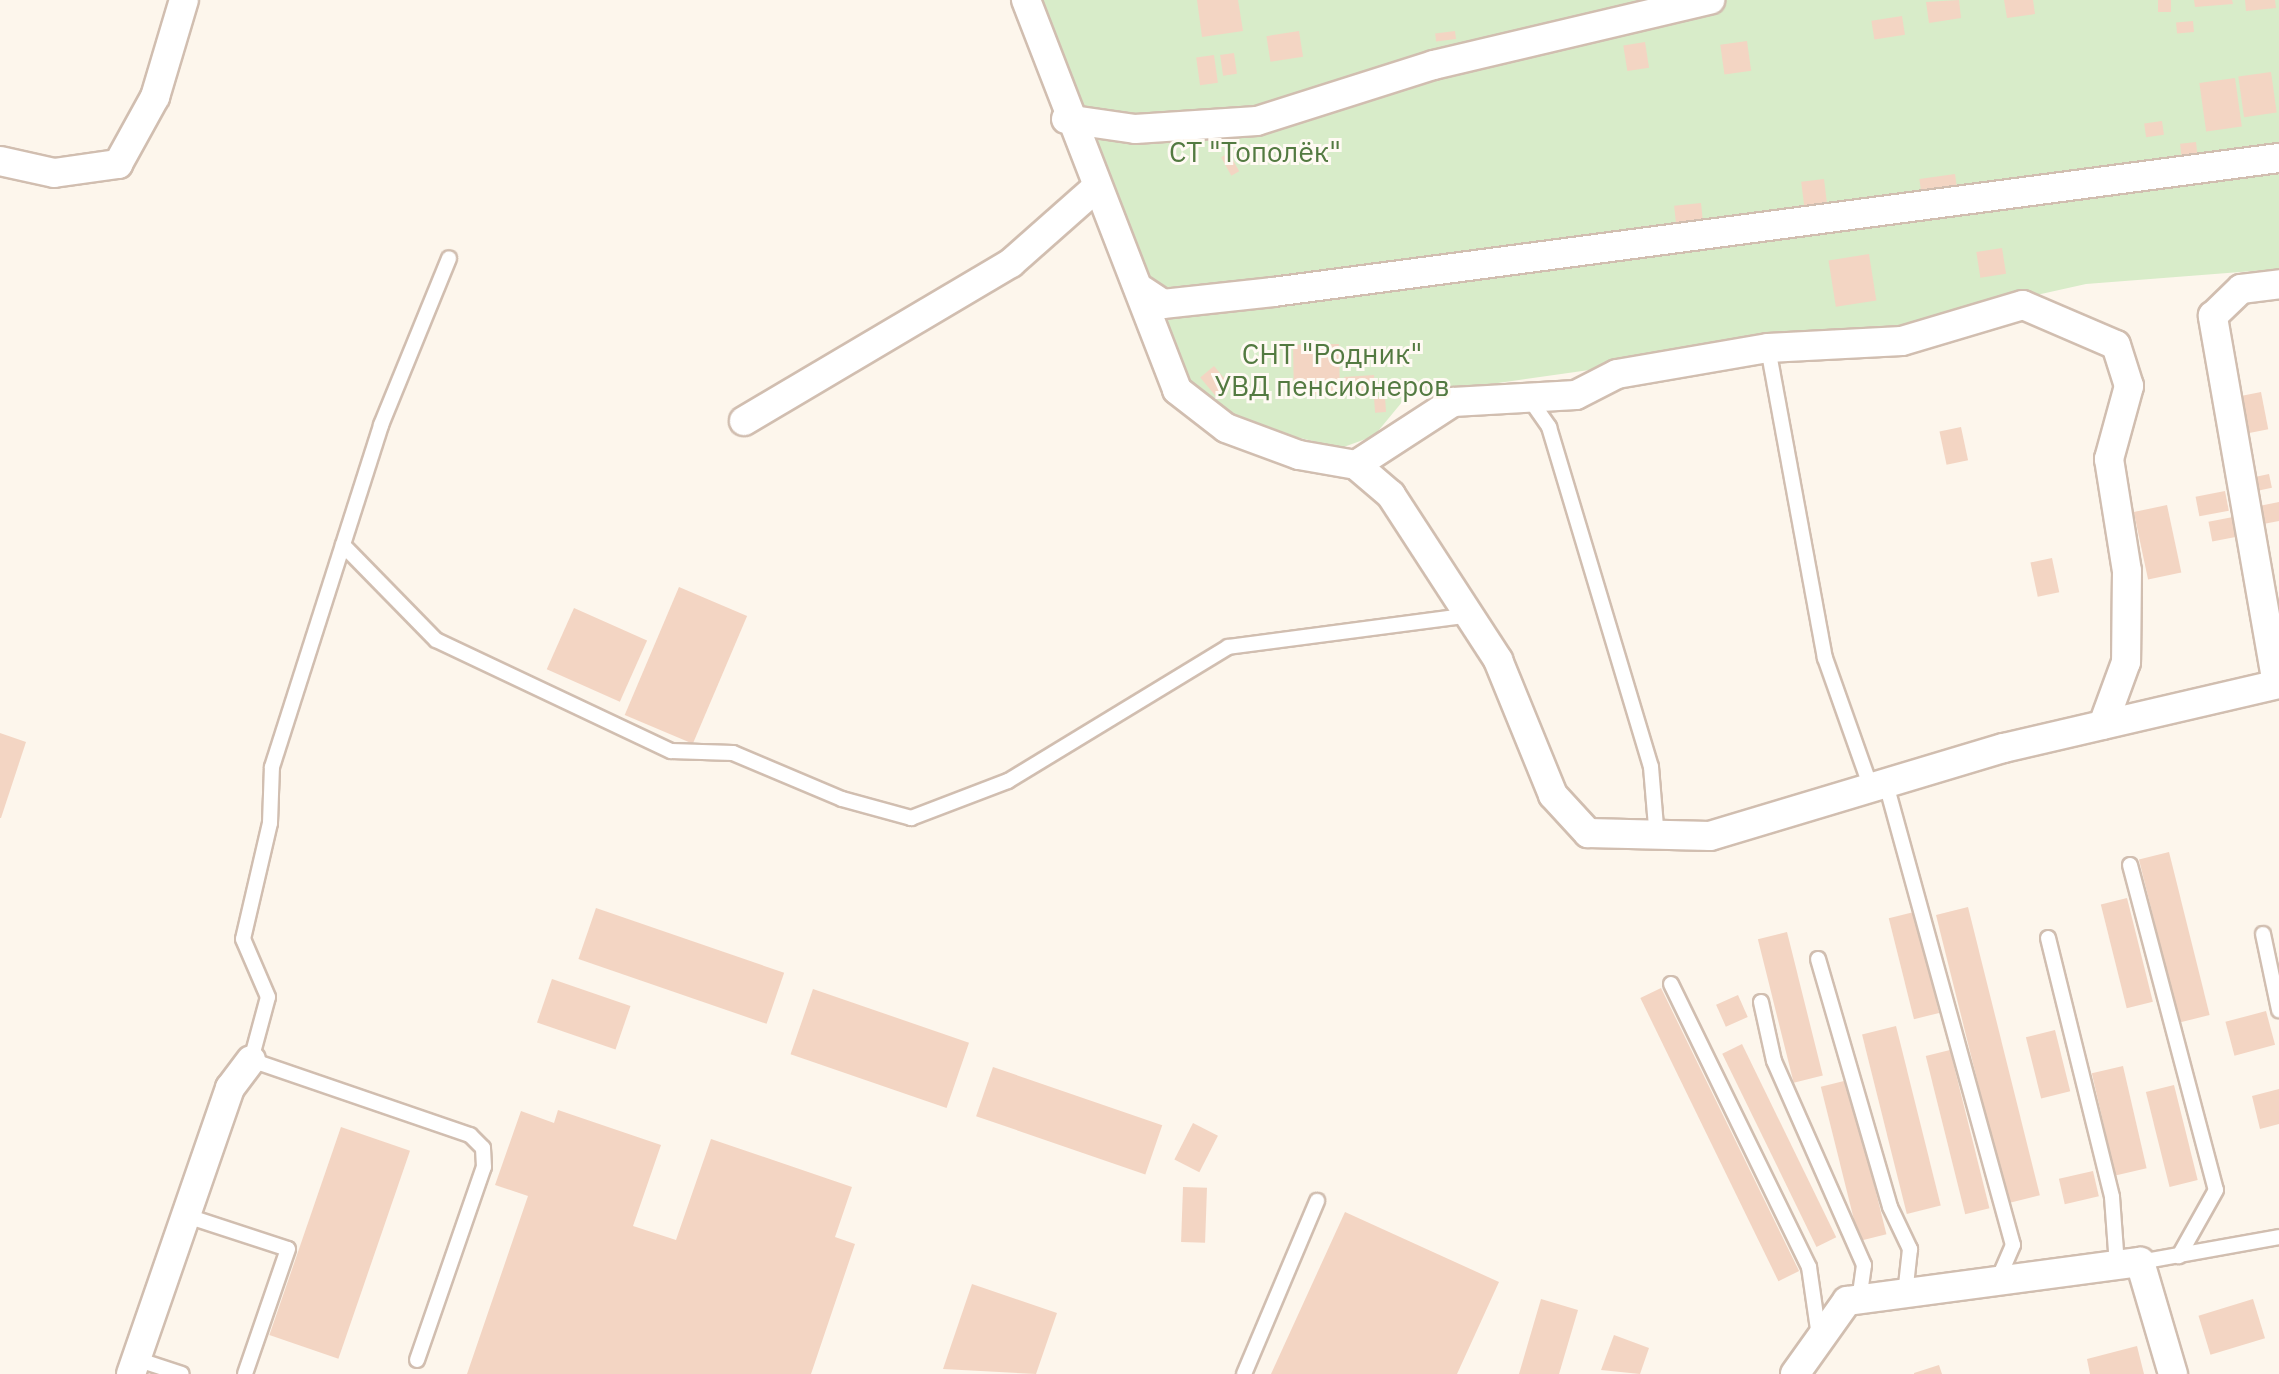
<!DOCTYPE html>
<meta charset="utf-8">
<style>
body{margin:0}
#map{position:relative;width:2279px;height:1374px;overflow:hidden;background:#fdf6ec;font-family:"IBM Plex Sans",sans-serif}
div>[style]{position:absolute}
[style*='--x']{left:calc(var(--x)*1px);top:calc(var(--y)*1px);width:calc(var(--w)*1px);rotate:calc(var(--a)*1deg)}
.green>*{inset:0;background:#d8ecc9}
.building>*{inset:0;background:#f3d5c3;transform-origin:0 0}
.roads{filter:drop-shadow(2px 0 #d1beb0) drop-shadow(-2px 0 #d1beb0) drop-shadow(0 2px #d1beb0) drop-shadow(0 -2px #d1beb0)}
.lane>*{height:14px;margin:-7px;padding:0 7px;transform-origin:7px;border-radius:7px;background:#fff}
.street>*{height:28px;margin:-14px;padding:0 14px;transform-origin:14px;border-radius:14px;background:#fff}
span{translate:-50% -50%;white-space:nowrap;text-align:center;line-height:1.15;-webkit-text-stroke:6px #fffaf3;paint-order:stroke}
.park-label{font-size:28px;color:#537a41}
</style>
<div id="map">
<div class="green">
<i style="clip-path:polygon(1034px 0,2279px 0,2279px 269px,2086px 284px,1892px 327px,1407px 396px,1374px 436px,1341px 448px,1248px 425px,1192px 385px,1155px 318px)"></i>
</div>
<div class="building">
<i style="clip-path:polygon(1197px 0,1238px 0,1243px 31px,1202px 37px)"></i>
<i style="clip-path:polygon(1959px 0,1961px 18px,1929px 23px,1926px 2px)"></i>
<i style="clip-path:polygon(2004px 0,2033px 0,2035px 14px,2007px 18px)"></i>
<i style="left:2158px;top:0;width:13px;height:12px"></i>
<i style="clip-path:polygon(2194px 0,2232px 0,2233px 4px,2195px 7px)"></i>
<i style="clip-path:polygon(2245px 0,2275px 0,2276px 8px,2246px 11px)"></i>
<i style="left:1902px;top:16px;width:19px;height:31px;rotate:81deg"></i>
<i style="left:2193px;top:21px;width:11px;height:17px;rotate:85deg"></i>
<i style="left:1299px;top:31px;width:26px;height:33px;rotate:81deg"></i>
<i style="left:1455px;top:31px;width:8px;height:20px;rotate:83deg"></i>
<i style="left:1747px;top:41px;width:30px;height:27px;rotate:82deg"></i>
<i style="left:1645px;top:42px;width:26px;height:22px;rotate:81deg"></i>
<i style="left:1234px;top:53px;width:21px;height:14px;rotate:82deg"></i>
<i style="left:1214px;top:55px;width:28px;height:18px;rotate:82deg"></i>
<i style="left:2271px;top:72px;width:41px;height:33px;rotate:82deg"></i>
<i style="left:2235px;top:78px;width:49px;height:36px;rotate:82deg"></i>
<i style="left:2162px;top:121px;width:14px;height:18px;rotate:82deg"></i>
<i style="left:2196px;top:142px;width:19px;height:16px;rotate:84deg"></i>
<i style="left:1229px;top:153px;width:21px;height:9px;rotate:61deg"></i>
<i style="left:1955px;top:174px;width:15px;height:36px;rotate:82deg"></i>
<i style="left:1824px;top:179px;width:25px;height:23px;rotate:83deg"></i>
<i style="left:1701px;top:203px;width:18px;height:27px;rotate:84deg"></i>
<i style="left:2002px;top:248px;width:26px;height:26px;rotate:81deg"></i>
<i style="left:1869px;top:254px;width:47px;height:41px;rotate:81deg"></i>
<i style="left:1339px;top:344px;width:50px;height:46px;rotate:89deg"></i>
<i style="left:1214px;top:366px;width:25px;height:18px;rotate:50deg"></i>
<i style="left:1374px;top:375px;width:15px;height:30px;rotate:86deg"></i>
<i style="left:2261px;top:392px;width:38px;height:27px;rotate:79deg"></i>
<i style="left:1385px;top:397px;width:15px;height:11px;rotate:86deg"></i>
<i style="left:1961px;top:427px;width:34px;height:22px;rotate:78deg"></i>
<i style="left:2269px;top:474px;width:14px;height:23px;rotate:78deg"></i>
<i style="left:2225px;top:491px;width:20px;height:30px;rotate:79deg"></i>
<i style="clip-path:polygon(2279px 502px,2279px 521px,2258px 525px,2254px 507px)"></i>
<i style="left:2167px;top:505px;width:69px;height:34px;rotate:78deg"></i>
<i style="left:2233px;top:517px;width:20px;height:25px;rotate:79deg"></i>
<i style="left:2052px;top:558px;width:35px;height:22px;rotate:78deg"></i>
<i style="left:679px;top:587px;width:74px;height:139px;rotate:23deg"></i>
<i style="left:574px;top:608px;width:80px;height:67px;rotate:24deg"></i>
<i style="clip-path:polygon(0 733px,26px 742px,1px 818px,0 818px)"></i>
<i style="left:2169px;top:852px;width:168px;height:31px;rotate:76deg"></i>
<i style="left:2127px;top:898px;width:107px;height:27px;rotate:76deg"></i>
<i style="left:1968px;top:907px;width:297px;height:33px;rotate:76deg"></i>
<i style="left:596px;top:908px;width:199px;height:54px;rotate:19deg"></i>
<i style="left:1914px;top:912px;width:104px;height:26px;rotate:76deg"></i>
<i style="left:1787px;top:932px;width:148px;height:30px;rotate:76deg"></i>
<i style="left:552px;top:979px;width:83px;height:46px;rotate:19deg"></i>
<i style="left:1661px;top:988px;width:315px;height:23px;rotate:64deg"></i>
<i style="left:813px;top:989px;width:165px;height:69px;rotate:19deg"></i>
<i style="left:1738px;top:995px;width:24px;height:24px;rotate:66deg"></i>
<i style="left:2266px;top:1011px;width:35px;height:42px;rotate:75deg"></i>
<i style="left:1896px;top:1026px;width:185px;height:35px;rotate:76deg"></i>
<i style="left:2055px;top:1030px;width:63px;height:30px;rotate:76deg"></i>
<i style="left:1742px;top:1044px;width:215px;height:22px;rotate:64deg"></i>
<i style="left:1950px;top:1050px;width:163px;height:25px;rotate:76deg"></i>
<i style="left:2123px;top:1066px;width:105px;height:32px;rotate:77deg"></i>
<i style="left:993px;top:1067px;width:179px;height:52px;rotate:19deg"></i>
<i style="left:1848px;top:1080px;width:159px;height:28px;rotate:76deg"></i>
<i style="left:2174px;top:1085px;width:98px;height:29px;rotate:76deg"></i>
<i style="clip-path:polygon(2279px 1089px,2279px 1124px,2260px 1129px,2252px 1096px)"></i>
<i style="clip-path:polygon(558px 1110px,661px 1145px,633px 1226px,676px 1240px,711px 1139px,852px 1187px,835px 1237px,855px 1244px,811px 1374px,467px 1374px,528px 1196px,495px 1185px,521px 1111px,554px 1123px)"></i>
<i style="left:1193px;top:1123px;width:28px;height:41px;rotate:27deg"></i>
<i style="left:341px;top:1127px;width:73px;height:220px;rotate:19deg"></i>
<i style="left:2093px;top:1171px;width:26px;height:35px;rotate:77deg"></i>
<i style="left:1183px;top:1187px;width:24px;height:55px;rotate:2deg"></i>
<i style="clip-path:polygon(1345px 1212px,1499px 1282px,1457px 1374px,1271px 1374px)"></i>
<i style="clip-path:polygon(972px 1284px,1057px 1313px,1036px 1374px,943px 1369px)"></i>
<i style="clip-path:polygon(1541px 1299px,1578px 1310px,1559px 1374px,1519px 1374px)"></i>
<i style="left:2253px;top:1299px;width:41px;height:57px;rotate:73deg"></i>
<i style="clip-path:polygon(1614px 1335px,1649px 1348px,1640px 1374px,1601px 1370px)"></i>
<i style="clip-path:polygon(2137px 1346px,2144px 1374px,2090px 1374px,2087px 1359px)"></i>
<i style="clip-path:polygon(1939px 1365px,1942px 1374px,1914px 1374px,1914px 1373px)"></i>
</div>
<div class="roads">
<div class="lane">
<i style="--x:1768;--y:348;--w:315;--a:79.6"></i>
<i style="--x:1825;--y:658;--w:138;--a:70.5"></i>
<i style="--x:1531;--y:401;--w:32;--a:55"></i>
<i style="--x:1549;--y:427;--w:355;--a:73.3"></i>
<i style="--x:1651;--y:767;--w:72;--a:85.2"></i>
<i style="--x:343;--y:545;--w:133;--a:45.6"></i>
<i style="--x:436;--y:640;--w:260;--a:25.3"></i>
<i style="--x:671;--y:751;--w:62;--a:1.8"></i>
<i style="--x:733;--y:753;--w:118;--a:22.9"></i>
<i style="--x:842;--y:799;--w:72;--a:15.4"></i>
<i style="--x:911;--y:818;--w:104;--a:-20.9"></i>
<i style="--x:1008;--y:781;--w:258;--a:-31.3"></i>
<i style="--x:1228;--y:647;--w:244;--a:-7.5"></i>
<i style="--x:1886;--y:784;--w:478;--a:74.6"></i>
<i style="--x:2013;--y:1245;--w:40;--a:113.4"></i>
<i style="--x:2130;--y:865;--w:336;--a:75.2"></i>
<i style="--x:2216;--y:1190;--w:76;--a:119.3"></i>
<i style="--x:2263;--y:934;--w:78;--a:78.1"></i>
<i style="--x:2048;--y:938;--w:267;--a:76.1"></i>
<i style="--x:2112;--y:1197;--w:68;--a:85.8"></i>
<i style="--x:1818;--y:959;--w:258;--a:73.8"></i>
<i style="--x:1890;--y:1207;--w:47;--a:64.5"></i>
<i style="--x:1910;--y:1249;--w:45;--a:96.3"></i>
<i style="--x:1671;--y:984;--w:315;--a:64"></i>
<i style="--x:1809;--y:1267;--w:70;--a:81.8"></i>
<i style="--x:1761;--y:1002;--w:60;--a:77.6"></i>
<i style="--x:1774;--y:1061;--w:223;--a:66.2"></i>
<i style="--x:1864;--y:1265;--w:34;--a:98"></i>
<i style="--x:184;--y:1215;--w:109;--a:18.1"></i>
<i style="--x:288;--y:1249;--w:132;--a:109"></i>
<i style="--x:2140;--y:1262;--w:141;--a:-10.2"></i>
<i style="--x:136;--y:1359;--w:48;--a:18.1"></i>
<i style="--x:417;--y:1360;--w:204;--a:-70.9"></i>
<i style="--x:484;--y:1167;--w:19;--a:-93"></i>
<i style="--x:483;--y:1148;--w:18;--a:-135"></i>
<i style="--x:470;--y:1135;--w:231;--a:-161.1"></i>
<i style="--x:251;--y:1060;--w:65;--a:-74.9"></i>
<i style="--x:268;--y:997;--w:63;--a:-113.3"></i>
<i style="--x:243;--y:939;--w:119;--a:-76.9"></i>
<i style="--x:270;--y:823;--w:56;--a:-88"></i>
<i style="--x:272;--y:767;--w:359;--a:-72.3"></i>
<i style="--x:381;--y:425;--w:180;--a:-67.8"></i>
<i style="--x:1244;--y:1374;--w:188;--a:-67.1"></i>
</div>
<div class="street">
<i style="--x:1026;--y:0;--w:418;--a:68.8"></i>
<i style="--x:1177;--y:390;--w:62;--a:37.8"></i>
<i style="--x:1226;--y:428;--w:78;--a:20.3"></i>
<i style="--x:1299;--y:455;--w:58;--a:10"></i>
<i style="--x:1356;--y:465;--w:46;--a:40.6"></i>
<i style="--x:1391;--y:495;--w:197;--a:57"></i>
<i style="--x:1498;--y:660;--w:146;--a:67.8"></i>
<i style="--x:1553;--y:795;--w:52;--a:47.4"></i>
<i style="--x:1588;--y:833;--w:122;--a:1.4"></i>
<i style="--x:1710;--y:836;--w:307;--a:-16.7"></i>
<i style="--x:2004;--y:748;--w:282;--a:-13.1"></i>
<i style="--x:1066;--y:119;--w:70;--a:8.2"></i>
<i style="--x:1135;--y:129;--w:122;--a:-3.8"></i>
<i style="--x:1257;--y:121;--w:186;--a:-17.6"></i>
<i style="--x:1434;--y:65;--w:284;--a:-13.3"></i>
<i style="--x:0;--y:161;--w:55;--a:12.5"></i>
<i style="--x:54;--y:173;--w:65;--a:-8"></i>
<i style="--x:118;--y:164;--w:77;--a:-61.1"></i>
<i style="--x:155;--y:97;--w:101;--a:-73.4"></i>
<i style="--x:1142;--y:290;--w:25;--a:34"></i>
<i style="--x:1163;--y:304;--w:111;--a:-6.2"></i>
<i style="--x:1273;--y:292;--w:1015;--a:-7.59"></i>
<i style="--x:744;--y:421;--w:310;--a:-30.6"></i>
<i style="--x:1011;--y:263;--w:115;--a:-41.5"></i>
<i style="--x:1356;--y:465;--w:116;--a:-33"></i>
<i style="--x:1453;--y:402;--w:123;--a:-3.3"></i>
<i style="--x:1576;--y:395;--w:46;--a:-27.1"></i>
<i style="--x:1617;--y:374;--w:153;--a:-9.8"></i>
<i style="--x:1768;--y:348;--w:134;--a:-3"></i>
<i style="--x:1902;--y:341;--w:126;--a:-16.6"></i>
<i style="--x:2023;--y:305;--w:101;--a:23.3"></i>
<i style="--x:2116;--y:345;--w:43;--a:72.4"></i>
<i style="--x:2129;--y:386;--w:76;--a:105.3"></i>
<i style="--x:2109;--y:459;--w:113;--a:80.9"></i>
<i style="--x:2127;--y:571;--w:91;--a:90.6"></i>
<i style="--x:2126;--y:662;--w:67;--a:110.1"></i>
<i style="--x:2277;--y:684;--w:374;--a:-99.9"></i>
<i style="--x:2213;--y:316;--w:39;--a:-44"></i>
<i style="--x:2241;--y:289;--w:38;--a:-7"></i>
<i style="--x:131;--y:1374;--w:303;--a:-70.9"></i>
<i style="--x:230;--y:1088;--w:35;--a:-53"></i>
<i style="--x:1795;--y:1374;--w:90;--a:-54.5"></i>
<i style="--x:1847;--y:1301;--w:296;--a:-7.6"></i>
<i style="--x:2140;--y:1262;--w:117;--a:73.6"></i>
</div>
</div>
<div class="park-label">
<span style="left:1255px;top:152px">СТ "Тополёк"</span>
<span style="left:1332px;top:370px">СНТ "Родник"<br>УВД пенсионеров</span>
</div>
</div>
